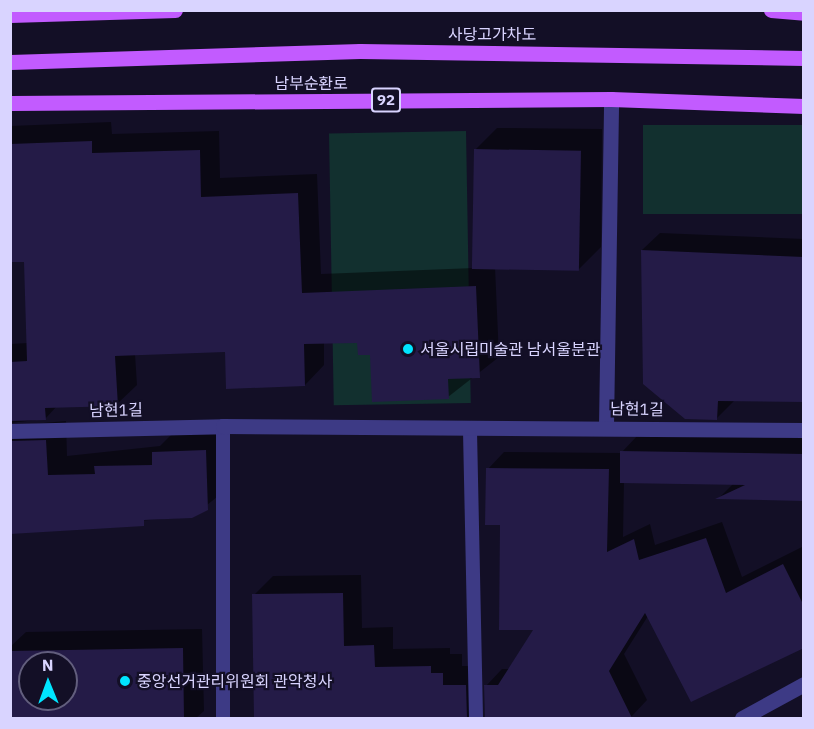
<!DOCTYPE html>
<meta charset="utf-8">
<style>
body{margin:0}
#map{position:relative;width:814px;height:729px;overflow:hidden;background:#130f26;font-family:"IBM Plex Sans","Noto Sans KR",sans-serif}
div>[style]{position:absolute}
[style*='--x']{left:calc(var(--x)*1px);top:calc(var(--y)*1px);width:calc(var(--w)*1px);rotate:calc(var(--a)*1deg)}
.green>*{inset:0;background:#12302f;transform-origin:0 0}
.shadow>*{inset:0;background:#0007}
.building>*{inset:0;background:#241b47;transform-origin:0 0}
.service>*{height:14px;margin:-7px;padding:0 7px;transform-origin:7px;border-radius:7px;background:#3d3a85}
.minor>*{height:15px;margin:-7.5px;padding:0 7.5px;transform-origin:7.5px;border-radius:7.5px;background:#3d3a85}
.primary>*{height:15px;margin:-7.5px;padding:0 7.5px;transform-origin:7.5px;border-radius:7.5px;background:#c25bff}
.dots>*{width:16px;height:16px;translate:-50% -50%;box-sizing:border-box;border:3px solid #130f26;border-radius:50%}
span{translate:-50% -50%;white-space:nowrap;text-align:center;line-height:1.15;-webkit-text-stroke:4.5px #130f26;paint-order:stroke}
.shield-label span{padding:2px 4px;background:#130f26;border:2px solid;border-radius:4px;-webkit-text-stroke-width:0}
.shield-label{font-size:15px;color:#d9d4ff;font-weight:700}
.street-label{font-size:16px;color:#d9d4ff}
.poi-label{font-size:16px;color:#d9d4ff}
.left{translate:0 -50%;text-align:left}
.frame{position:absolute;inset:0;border:12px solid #d9d4ff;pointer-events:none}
.north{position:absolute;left:18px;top:651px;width:60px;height:60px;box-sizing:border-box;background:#130f26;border:2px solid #625e7d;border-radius:50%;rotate:359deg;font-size:16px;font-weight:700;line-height:24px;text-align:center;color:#d9d4ff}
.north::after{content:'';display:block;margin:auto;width:21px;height:27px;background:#00e5ff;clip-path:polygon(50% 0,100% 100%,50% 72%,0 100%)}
</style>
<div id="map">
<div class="green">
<i style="left:643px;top:125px;width:160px;height:89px"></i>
<i style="left:466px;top:131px;width:272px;height:137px;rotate:89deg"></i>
</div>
<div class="shadow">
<i style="clip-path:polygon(111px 122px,112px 134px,219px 131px,220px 178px,317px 174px,321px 274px,474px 268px,475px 150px,497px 128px,602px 129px,601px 247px,579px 269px,495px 267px,499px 357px,448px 397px,359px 342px,324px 343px,324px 365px,305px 385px,226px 350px,135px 354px,137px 385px,117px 404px,57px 406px,45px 419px,10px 423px,10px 344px,28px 343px,25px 260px,10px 261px,10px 126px)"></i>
<i style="clip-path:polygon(660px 233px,804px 239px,804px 400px,734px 401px,717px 418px,642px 250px)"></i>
<i style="clip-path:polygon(66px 421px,67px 456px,160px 446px,173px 433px,225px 431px,227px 489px,192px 517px,10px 530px,10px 426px)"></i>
<i style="clip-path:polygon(638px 435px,804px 435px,804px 499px,719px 498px,734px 483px,624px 481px,623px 537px,650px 524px,655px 545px,722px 522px,742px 577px,804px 546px,804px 646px,648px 616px,624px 654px,647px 700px,631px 717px,488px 718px,486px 686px,502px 669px,510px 669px,536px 628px,488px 469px,504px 452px,621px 453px)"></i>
<i style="clip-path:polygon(361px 575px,362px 628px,393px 627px,393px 649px,450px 648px,450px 654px,462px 654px,462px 666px,476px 666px,477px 718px,255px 718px,254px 595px,273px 576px)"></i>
<i style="clip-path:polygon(evenodd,202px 629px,204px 711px,196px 718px,10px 718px,10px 647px,26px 632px,202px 629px,30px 663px,66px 663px,66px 699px,30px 699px,30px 663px)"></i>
</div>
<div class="building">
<i style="clip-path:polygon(92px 141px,92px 153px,200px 150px,201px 197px,298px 193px,302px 293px,476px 286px,480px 378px,448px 379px,449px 399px,372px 402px,370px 355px,358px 355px,357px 343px,304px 344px,305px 386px,226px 389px,225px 352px,115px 356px,118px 406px,45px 408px,46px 420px,10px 421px,10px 362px,27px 361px,24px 262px,10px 262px,10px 144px)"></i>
<i style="left:474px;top:149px;width:107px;height:120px;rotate:1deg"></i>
<i style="clip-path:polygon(641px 250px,804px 257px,804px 402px,718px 401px,717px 420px,685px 419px,643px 384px)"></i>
<i style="clip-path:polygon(46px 440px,48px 475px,95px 474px,94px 466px,152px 465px,152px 452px,206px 450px,208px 510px,192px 518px,144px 520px,144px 526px,10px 534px,10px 441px)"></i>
<i style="clip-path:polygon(620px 451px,804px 454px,804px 501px,715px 499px,745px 485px,620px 483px)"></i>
<i style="clip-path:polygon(486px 468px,609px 469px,607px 552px,634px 539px,639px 560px,706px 538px,726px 593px,783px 564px,804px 606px,804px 648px,691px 702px,645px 613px,609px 671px,632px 718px,485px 718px,484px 685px,498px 685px,533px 630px,499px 630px,500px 525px,485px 525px)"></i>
<i style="clip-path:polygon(343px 593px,344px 646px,374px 645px,375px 667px,431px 666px,431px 673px,443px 673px,443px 685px,466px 685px,467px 718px,254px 718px,252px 594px)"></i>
<i style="clip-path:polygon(evenodd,183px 648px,184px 718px,10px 718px,10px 651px,183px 648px,30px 663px,66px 663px,66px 699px,30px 699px,30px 663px)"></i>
</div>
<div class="service">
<i style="--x:470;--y:431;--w:287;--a:88.8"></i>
<i style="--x:223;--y:718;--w:292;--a:-90"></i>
</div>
<div class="minor">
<i style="--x:606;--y:426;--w:327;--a:-89.1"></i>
<i style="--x:10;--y:431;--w:213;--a:-1.3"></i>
<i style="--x:223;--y:426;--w:581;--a:0.39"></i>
<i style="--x:742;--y:718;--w:71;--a:-28.7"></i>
</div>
<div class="primary">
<i style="--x:771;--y:10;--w:33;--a:5"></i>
<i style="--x:10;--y:15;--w:165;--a:-1.7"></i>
<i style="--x:10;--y:62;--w:350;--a:-1.8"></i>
<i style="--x:360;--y:51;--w:444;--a:0.9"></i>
<i style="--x:10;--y:103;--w:601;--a:-0.38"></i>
<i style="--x:611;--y:99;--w:193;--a:2.1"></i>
</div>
<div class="dots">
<i style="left:408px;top:349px;background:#00e5ff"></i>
<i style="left:125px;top:681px;background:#00e5ff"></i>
</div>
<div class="shield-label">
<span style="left:386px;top:100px">92</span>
</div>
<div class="street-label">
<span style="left:492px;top:34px">사당고가차도</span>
<span style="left:311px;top:83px">남부순환로</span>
<span style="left:637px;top:409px;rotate:1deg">남현1길</span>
<span style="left:116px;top:410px;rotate:-1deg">남현1길</span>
</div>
<div class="poi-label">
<span class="left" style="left:420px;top:349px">서울시립미술관 남서울분관</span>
<span class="left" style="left:137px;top:681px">중앙선거관리위원회 관악청사</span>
</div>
<div class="frame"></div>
<div class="north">N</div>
</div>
